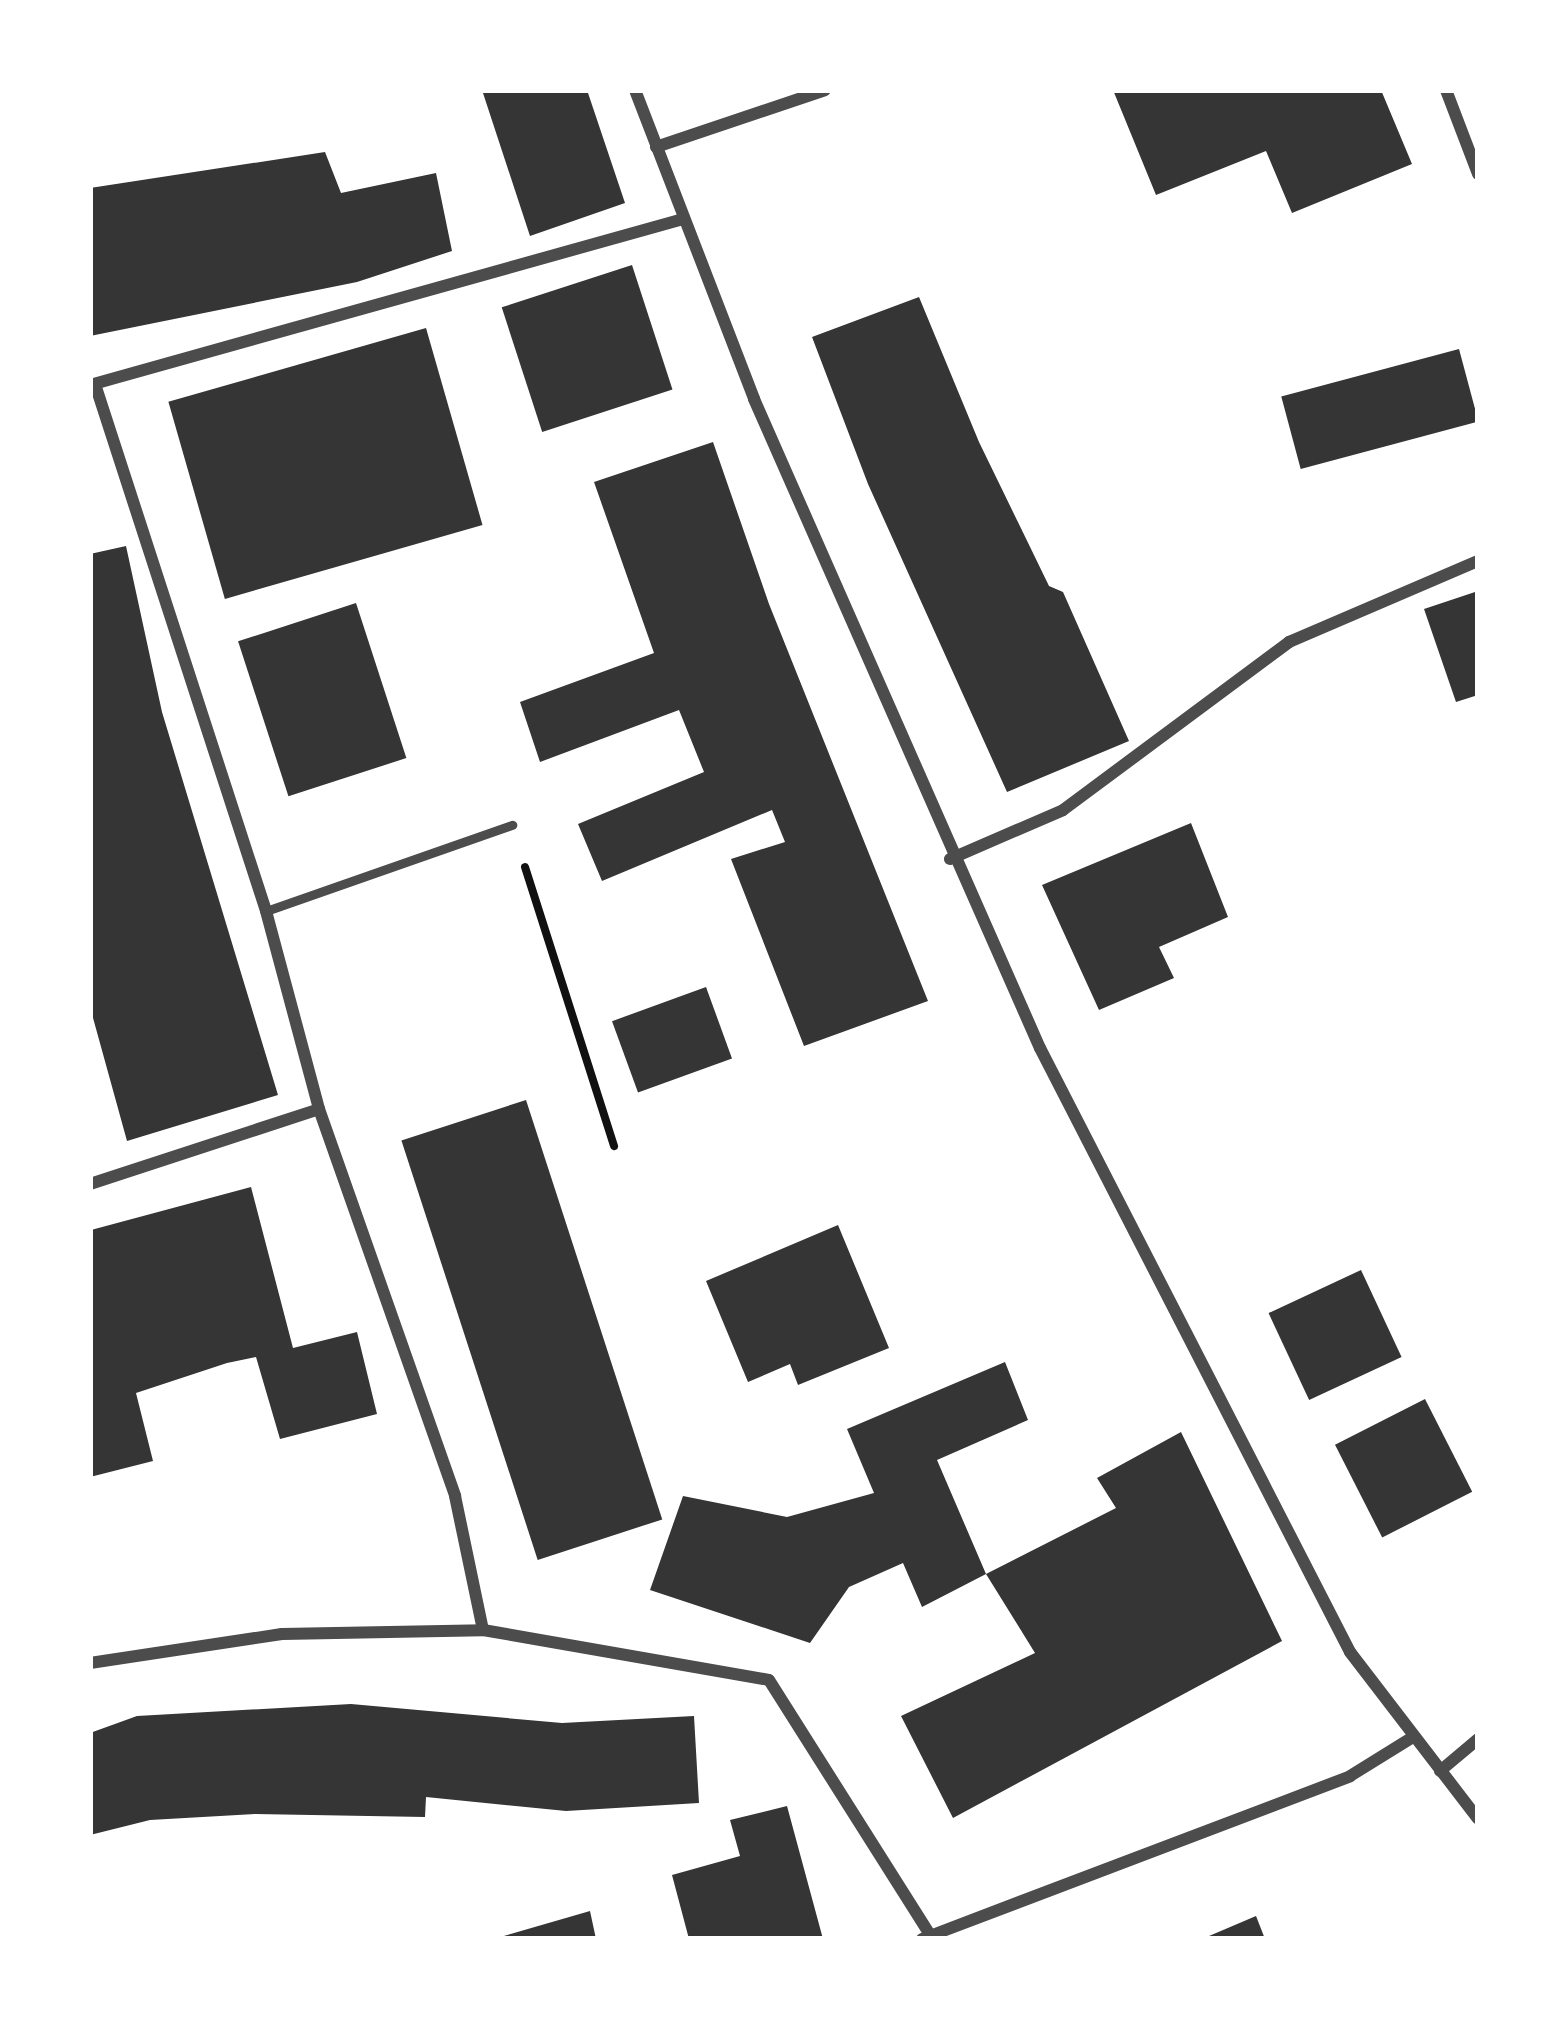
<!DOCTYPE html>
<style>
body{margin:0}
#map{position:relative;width:1568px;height:2029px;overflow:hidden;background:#fff;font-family:Karla,sans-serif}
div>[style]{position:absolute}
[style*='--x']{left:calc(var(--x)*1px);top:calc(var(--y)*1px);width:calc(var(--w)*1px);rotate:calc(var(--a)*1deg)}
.building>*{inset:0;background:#353535;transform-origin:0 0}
.path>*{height:8px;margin:-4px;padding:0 4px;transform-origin:4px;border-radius:4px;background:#111}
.service>*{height:9px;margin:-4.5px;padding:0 4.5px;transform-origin:4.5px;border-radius:4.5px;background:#4c4c4c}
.minor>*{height:12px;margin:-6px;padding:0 6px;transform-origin:6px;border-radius:6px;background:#4c4c4c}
span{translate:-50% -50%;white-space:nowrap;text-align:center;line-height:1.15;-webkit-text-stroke:10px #fff;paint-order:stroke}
.frame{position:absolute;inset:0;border:93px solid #fff;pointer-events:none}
</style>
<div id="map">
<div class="building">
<i style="clip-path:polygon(482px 90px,587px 90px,625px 203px,530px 236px)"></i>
<i style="clip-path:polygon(1113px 90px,1381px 90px,1412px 164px,1292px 213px,1266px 151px,1156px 195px)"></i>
<i style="clip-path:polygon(325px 152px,341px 193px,436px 173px,452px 251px,357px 282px,90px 336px,90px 188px)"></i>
<i style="left:632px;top:265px;width:131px;height:137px;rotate:72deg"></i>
<i style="clip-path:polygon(919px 297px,979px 442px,1049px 586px,1063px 592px,1129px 741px,1007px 792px,868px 484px,812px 337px)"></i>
<i style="left:426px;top:328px;width:205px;height:268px;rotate:74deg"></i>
<i style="left:1459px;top:349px;width:75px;height:184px;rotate:75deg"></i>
<i style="clip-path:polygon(713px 442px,769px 604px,928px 1001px,804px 1046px,731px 859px,785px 842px,772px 810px,602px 881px,578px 824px,704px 772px,679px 710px,540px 762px,520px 702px,654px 653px,594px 482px)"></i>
<i style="clip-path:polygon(126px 546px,162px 712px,278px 1095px,127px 1141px,90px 1007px,90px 554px)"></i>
<i style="clip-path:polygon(1478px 591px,1478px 695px,1456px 702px,1424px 609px)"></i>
<i style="left:356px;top:603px;width:163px;height:124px;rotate:72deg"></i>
<i style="clip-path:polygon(1191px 823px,1228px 917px,1159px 947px,1174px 978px,1099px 1010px,1042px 885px)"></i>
<i style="left:706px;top:987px;width:76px;height:100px;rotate:70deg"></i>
<i style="left:526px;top:1100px;width:441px;height:131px;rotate:72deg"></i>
<i style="clip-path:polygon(251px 1187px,293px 1348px,357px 1332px,377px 1414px,280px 1439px,256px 1357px,227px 1363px,136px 1393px,153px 1461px,90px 1477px,91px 1230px)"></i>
<i style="clip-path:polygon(838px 1225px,889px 1348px,798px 1385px,790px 1364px,748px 1382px,706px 1281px)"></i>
<i style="left:1361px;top:1270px;width:96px;height:102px;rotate:65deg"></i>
<i style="clip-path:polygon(1005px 1362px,1028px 1420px,937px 1460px,986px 1574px,922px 1607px,903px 1563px,849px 1587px,810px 1643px,650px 1590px,683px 1496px,787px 1517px,874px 1493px,847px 1429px)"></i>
<i style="left:1425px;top:1399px;width:104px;height:101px;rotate:63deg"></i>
<i style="clip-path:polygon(1181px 1432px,1282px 1641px,953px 1818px,901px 1716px,1035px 1653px,986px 1574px,1116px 1508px,1097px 1478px)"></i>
<i style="clip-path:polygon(351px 1704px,562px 1723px,694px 1716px,699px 1803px,566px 1811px,426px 1797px,425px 1817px,255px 1814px,150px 1820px,90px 1835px,90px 1733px,137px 1716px)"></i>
<i style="clip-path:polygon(787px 1806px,823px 1939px,689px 1939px,672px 1875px,740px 1856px,730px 1820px)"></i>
<i style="clip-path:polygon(590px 1911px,596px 1939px,497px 1939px,497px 1938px)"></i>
<i style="clip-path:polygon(1256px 1916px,1265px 1939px,1202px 1939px)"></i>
</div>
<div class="path">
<i style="--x:525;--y:867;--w:293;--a:72.3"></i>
</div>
<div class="service">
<i style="--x:266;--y:911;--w:261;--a:-19.3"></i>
</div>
<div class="minor">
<i style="--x:635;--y:90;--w:331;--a:68.9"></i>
<i style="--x:754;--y:399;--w:709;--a:66.22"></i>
<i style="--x:1040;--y:1048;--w:679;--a:62.83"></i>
<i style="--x:1350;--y:1652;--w:210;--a:52.5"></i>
<i style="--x:1446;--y:90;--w:90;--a:69.1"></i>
<i style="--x:656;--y:147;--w:178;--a:-18.6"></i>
<i style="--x:95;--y:384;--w:554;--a:72.02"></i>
<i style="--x:266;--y:911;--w:205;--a:75"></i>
<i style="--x:319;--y:1109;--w:410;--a:70.6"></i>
<i style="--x:455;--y:1496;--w:137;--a:78.2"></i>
<i style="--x:90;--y:385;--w:616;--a:-15.64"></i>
<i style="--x:950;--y:859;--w:123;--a:-23.4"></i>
<i style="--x:1063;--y:810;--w:282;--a:-36.6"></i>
<i style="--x:1289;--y:642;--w:206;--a:-23.2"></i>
<i style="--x:90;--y:1184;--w:241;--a:-18.1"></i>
<i style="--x:90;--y:1663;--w:194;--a:-8.6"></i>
<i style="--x:282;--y:1634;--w:201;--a:-1.1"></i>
<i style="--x:483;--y:1630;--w:290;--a:9.9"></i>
<i style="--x:769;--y:1680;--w:303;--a:57.7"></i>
<i style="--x:1440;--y:1771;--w:50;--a:-40.1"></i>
<i style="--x:922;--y:1939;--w:458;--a:-20.8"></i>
<i style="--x:1350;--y:1776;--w:70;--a:-31.7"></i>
</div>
<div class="frame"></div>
</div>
